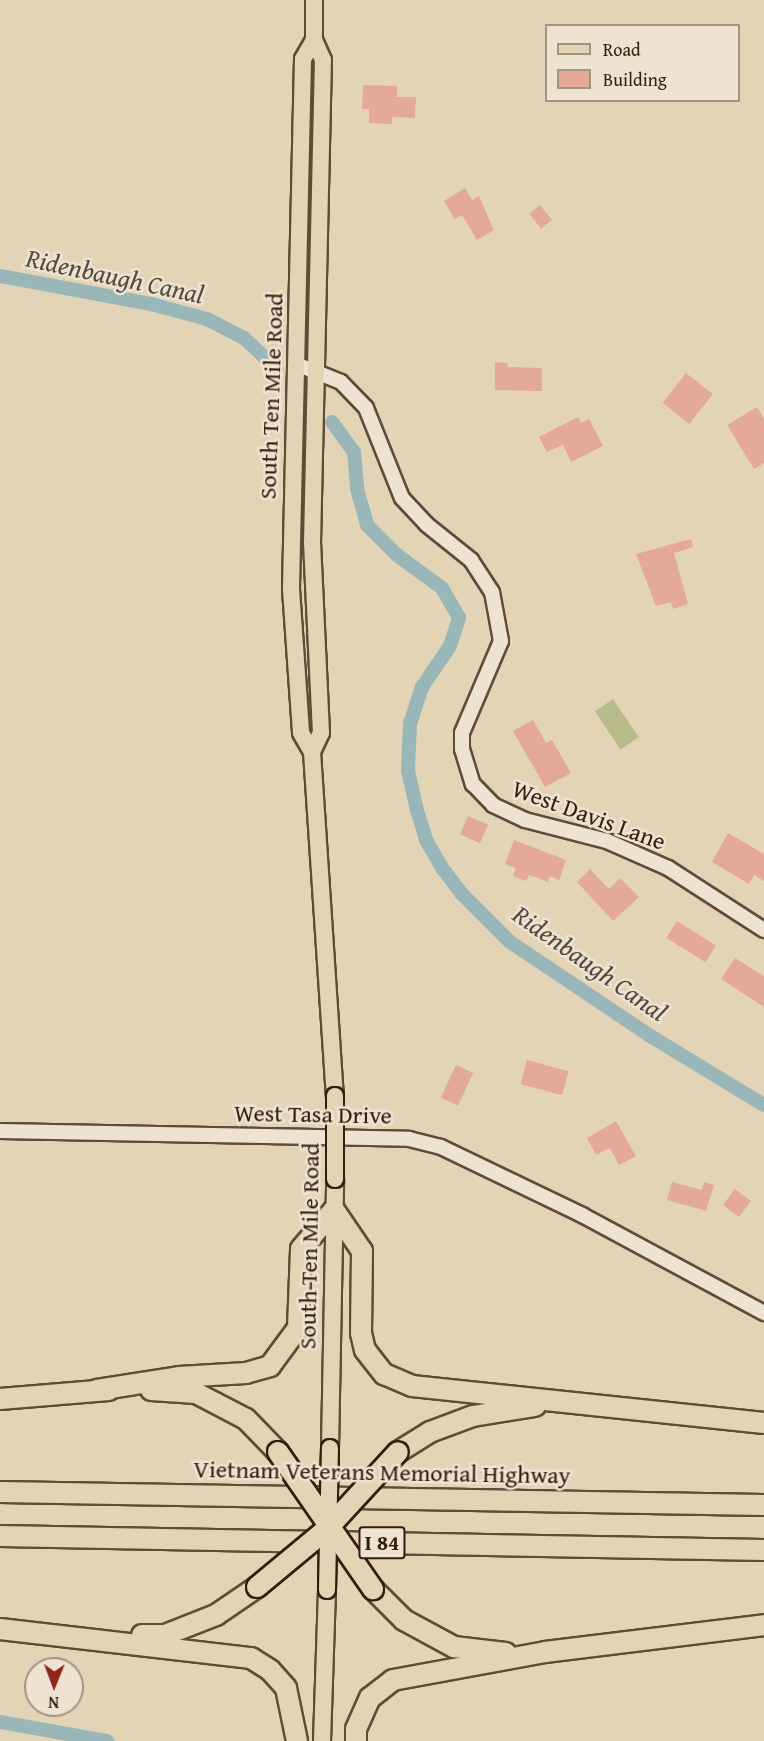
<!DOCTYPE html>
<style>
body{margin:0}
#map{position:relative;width:764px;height:1741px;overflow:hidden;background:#e3d4b6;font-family:"Gentium Book Plus",serif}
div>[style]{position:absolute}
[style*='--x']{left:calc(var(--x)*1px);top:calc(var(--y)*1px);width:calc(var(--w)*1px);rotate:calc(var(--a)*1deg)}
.green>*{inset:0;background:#b8bc8b;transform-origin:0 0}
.canal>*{height:14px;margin:-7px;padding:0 7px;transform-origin:7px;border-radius:7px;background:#99b6b8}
.building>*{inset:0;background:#e4a99b;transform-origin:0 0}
.roads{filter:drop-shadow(2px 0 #604b38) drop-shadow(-2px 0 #604b38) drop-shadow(0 2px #604b38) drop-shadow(0 -2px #604b38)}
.minor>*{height:14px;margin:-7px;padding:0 7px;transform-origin:7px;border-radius:7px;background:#ede3d0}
.major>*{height:16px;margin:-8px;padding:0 8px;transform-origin:8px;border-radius:8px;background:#e3d4b6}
.highway>*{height:20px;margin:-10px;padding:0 10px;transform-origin:10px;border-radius:10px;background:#e3d4b6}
.bridges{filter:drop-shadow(2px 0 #351d0e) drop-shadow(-2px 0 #351d0e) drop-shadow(0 2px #351d0e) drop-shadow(0 -2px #351d0e)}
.major-bridge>*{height:16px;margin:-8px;padding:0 8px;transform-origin:8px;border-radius:8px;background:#e3d4b6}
.highway-bridge>*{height:20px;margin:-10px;padding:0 10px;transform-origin:10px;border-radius:10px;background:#e3d4b6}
span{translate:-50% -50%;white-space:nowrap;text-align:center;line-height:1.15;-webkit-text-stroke:5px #ede3d0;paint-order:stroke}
.shield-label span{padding:2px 4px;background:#ede3d0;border:2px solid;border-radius:4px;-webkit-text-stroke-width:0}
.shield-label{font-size:22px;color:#351d0e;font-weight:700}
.street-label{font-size:24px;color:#351d0e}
.water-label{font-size:26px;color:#534b41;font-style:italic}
.legend{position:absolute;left:545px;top:24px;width:195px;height:78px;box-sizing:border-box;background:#ede3d0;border:2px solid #a39482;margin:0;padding:8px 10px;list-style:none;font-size:18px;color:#351d0e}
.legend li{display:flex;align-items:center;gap:12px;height:30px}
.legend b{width:30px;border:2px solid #a39482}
.north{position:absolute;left:24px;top:1657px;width:60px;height:60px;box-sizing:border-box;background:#ede3d0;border:2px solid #a39482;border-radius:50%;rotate:181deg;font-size:16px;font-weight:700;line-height:24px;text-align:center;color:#351d0e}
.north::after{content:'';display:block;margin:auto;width:21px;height:27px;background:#8f2418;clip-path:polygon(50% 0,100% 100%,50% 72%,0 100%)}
</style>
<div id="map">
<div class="green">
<i style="left:613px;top:699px;width:46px;height:22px;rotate:56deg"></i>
</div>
<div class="canal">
<i style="--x:0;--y:276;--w:154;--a:10.5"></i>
<i style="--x:151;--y:304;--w:58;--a:15"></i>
<i style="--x:207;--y:319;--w:42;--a:27.2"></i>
<i style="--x:244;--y:338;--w:45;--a:43.2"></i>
<i style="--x:332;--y:422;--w:37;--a:54"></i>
<i style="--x:354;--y:452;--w:37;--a:85"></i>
<i style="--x:357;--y:489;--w:37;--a:74"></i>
<i style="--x:367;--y:525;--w:42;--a:45"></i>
<i style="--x:397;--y:555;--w:56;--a:36.3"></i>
<i style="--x:442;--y:588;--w:34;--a:60"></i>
<i style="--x:459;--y:618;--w:29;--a:108"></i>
<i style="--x:450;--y:646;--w:50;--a:124.3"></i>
<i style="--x:422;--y:687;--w:38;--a:108"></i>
<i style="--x:410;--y:723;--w:48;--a:92.4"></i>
<i style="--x:408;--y:771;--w:40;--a:77"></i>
<i style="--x:417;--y:810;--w:31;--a:73"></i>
<i style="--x:426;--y:840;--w:34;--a:60"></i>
<i style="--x:443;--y:869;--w:30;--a:53"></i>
<i style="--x:461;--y:893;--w:69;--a:45"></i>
<i style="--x:510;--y:942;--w:171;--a:33.8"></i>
<i style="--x:652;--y:1037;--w:131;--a:31.3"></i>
<i style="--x:0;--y:1722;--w:109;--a:10.1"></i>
</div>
<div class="building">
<i style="clip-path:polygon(363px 85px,397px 86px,397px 97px,416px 97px,415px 118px,392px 117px,392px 124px,369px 123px,369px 109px,362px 109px)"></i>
<i style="clip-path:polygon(465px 188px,472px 200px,479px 196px,494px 230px,477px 240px,462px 215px,455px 219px,444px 201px)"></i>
<i style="left:540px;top:205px;width:19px;height:14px;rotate:51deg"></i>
<i style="clip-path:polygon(495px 362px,508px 363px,507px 367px,542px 368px,542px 391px,495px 390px)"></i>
<i style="left:686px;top:373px;width:34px;height:38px;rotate:38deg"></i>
<i style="clip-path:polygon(757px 407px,764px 419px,764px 463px,754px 469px,727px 425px)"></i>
<i style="clip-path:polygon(578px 417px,581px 423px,589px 419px,603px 446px,571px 462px,563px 445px,547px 452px,539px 437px)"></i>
<i style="clip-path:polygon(691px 539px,693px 547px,674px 553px,688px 604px,673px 609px,671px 602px,656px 606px,636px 554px)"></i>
<i style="clip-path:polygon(533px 720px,546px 743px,552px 740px,571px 773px,545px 787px,513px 731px)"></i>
<i style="left:468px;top:816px;width:22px;height:20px;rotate:24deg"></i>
<i style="clip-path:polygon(728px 833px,764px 854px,764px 881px,754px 875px,749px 884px,712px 862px)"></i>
<i style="clip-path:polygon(514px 840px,566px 860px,559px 880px,550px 876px,548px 882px,529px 875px,526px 881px,513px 876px,516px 868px,505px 864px)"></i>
<i style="clip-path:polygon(590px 869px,609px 889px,620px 878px,639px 897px,613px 921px,577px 882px)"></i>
<i style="left:677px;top:921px;width:46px;height:20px;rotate:32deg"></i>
<i style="clip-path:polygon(735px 958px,764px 976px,764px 1007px,721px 979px)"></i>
<i style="left:527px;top:1060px;width:43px;height:25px;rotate:15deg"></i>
<i style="left:456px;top:1065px;width:19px;height:36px;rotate:25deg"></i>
<i style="clip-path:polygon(616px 1121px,636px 1156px,619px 1165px,610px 1148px,596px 1155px,587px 1138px)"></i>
<i style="clip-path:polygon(672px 1182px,702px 1190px,704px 1182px,714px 1185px,706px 1211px,667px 1200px)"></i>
<i style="left:735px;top:1189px;width:20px;height:20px;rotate:37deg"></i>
</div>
<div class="roads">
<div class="minor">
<i style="--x:296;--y:364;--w:48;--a:21.8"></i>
<i style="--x:341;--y:382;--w:36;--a:46"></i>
<i style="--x:366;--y:408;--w:97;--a:68.2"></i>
<i style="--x:402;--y:498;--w:35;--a:47"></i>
<i style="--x:426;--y:524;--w:58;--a:38.7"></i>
<i style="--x:471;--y:560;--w:38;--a:57"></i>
<i style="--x:492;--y:592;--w:50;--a:79.6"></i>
<i style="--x:501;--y:641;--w:100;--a:113"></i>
<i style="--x:462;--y:733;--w:16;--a:90"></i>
<i style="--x:462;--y:749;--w:37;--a:73"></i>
<i style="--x:473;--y:784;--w:29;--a:46"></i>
<i style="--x:493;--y:805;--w:35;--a:25"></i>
<i style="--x:525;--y:820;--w:85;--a:14.4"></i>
<i style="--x:607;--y:841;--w:67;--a:23.9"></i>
<i style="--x:668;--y:868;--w:114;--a:32.9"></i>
<i style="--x:0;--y:1131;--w:409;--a:1.1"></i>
<i style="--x:409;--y:1139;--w:33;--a:14"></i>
<i style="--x:441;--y:1147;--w:157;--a:25.7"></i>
<i style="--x:582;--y:1215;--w:207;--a:28.3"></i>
</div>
<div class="major">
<i style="--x:314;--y:40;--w:22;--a:120"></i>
<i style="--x:303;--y:59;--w:530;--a:91.3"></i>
<i style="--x:291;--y:589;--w:144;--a:86"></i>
<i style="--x:301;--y:733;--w:22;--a:60"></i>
<i style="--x:312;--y:752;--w:345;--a:86.2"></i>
<i style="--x:312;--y:752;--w:21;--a:-65"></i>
<i style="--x:321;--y:733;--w:190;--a:-92.7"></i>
<i style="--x:312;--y:543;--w:483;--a:-88.7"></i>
<i style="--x:323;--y:60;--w:22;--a:-114"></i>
<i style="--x:314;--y:40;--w:40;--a:-90"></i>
<i style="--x:330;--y:1448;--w:269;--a:-88.9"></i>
<i style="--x:322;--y:1741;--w:151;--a:-88.1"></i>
</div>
<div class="highway">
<i style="--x:97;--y:1390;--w:83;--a:-9"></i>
<i style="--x:179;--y:1377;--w:67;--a:-3.4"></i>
<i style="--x:246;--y:1373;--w:25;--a:-16"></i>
<i style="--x:270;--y:1366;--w:47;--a:-53.6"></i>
<i style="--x:298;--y:1328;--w:79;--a:-87.8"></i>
<i style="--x:301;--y:1249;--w:51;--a:-49.8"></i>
<i style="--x:334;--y:1210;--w:50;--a:55.7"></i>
<i style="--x:362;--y:1251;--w:82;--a:90.7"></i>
<i style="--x:361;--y:1333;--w:17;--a:77"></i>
<i style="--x:365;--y:1350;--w:31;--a:52"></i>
<i style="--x:384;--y:1374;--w:30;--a:23"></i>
<i style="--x:412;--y:1386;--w:354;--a:6"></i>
<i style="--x:151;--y:1390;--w:45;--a:3.8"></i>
<i style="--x:196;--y:1393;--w:56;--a:27.5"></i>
<i style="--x:246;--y:1419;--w:46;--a:45.9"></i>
<i style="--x:0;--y:1399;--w:109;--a:-4.7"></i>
<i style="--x:398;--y:1452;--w:38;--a:-32"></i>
<i style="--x:430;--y:1432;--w:46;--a:-20.4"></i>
<i style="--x:473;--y:1416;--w:63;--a:-9.2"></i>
<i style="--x:0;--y:1492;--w:764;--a:0.97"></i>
<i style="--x:0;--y:1536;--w:764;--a:1.05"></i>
<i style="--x:373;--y:1589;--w:44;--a:45"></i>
<i style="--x:404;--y:1620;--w:57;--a:28.4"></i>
<i style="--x:454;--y:1647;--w:52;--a:6.6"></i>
<i style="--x:0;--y:1629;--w:253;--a:6.6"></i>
<i style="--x:251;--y:1658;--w:22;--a:32"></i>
<i style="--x:270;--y:1670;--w:24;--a:48"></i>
<i style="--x:286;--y:1688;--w:54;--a:78.3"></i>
<i style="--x:142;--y:1635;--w:23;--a:0"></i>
<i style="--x:165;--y:1635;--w:55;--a:-21.4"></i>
<i style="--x:216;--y:1615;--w:50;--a:-34.3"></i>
<i style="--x:356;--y:1741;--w:12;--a:-90"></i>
<i style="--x:356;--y:1729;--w:34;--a:-66"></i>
<i style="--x:370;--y:1698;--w:29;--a:-38"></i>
<i style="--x:393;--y:1680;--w:155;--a:-10.4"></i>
<i style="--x:545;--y:1652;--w:221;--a:-7"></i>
</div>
</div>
<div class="bridges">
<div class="major-bridge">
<i style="--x:335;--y:1179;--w:83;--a:-90"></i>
<i style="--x:327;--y:1590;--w:142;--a:-88.8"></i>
</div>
<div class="highway-bridge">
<i style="--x:278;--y:1452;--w:167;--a:55.3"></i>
<i style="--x:257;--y:1587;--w:92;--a:-39.7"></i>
<i style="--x:328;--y:1528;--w:103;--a:-47.4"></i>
</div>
</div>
<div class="shield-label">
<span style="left:382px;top:1543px">I 84</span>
</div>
<div class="street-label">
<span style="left:271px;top:396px;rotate:-88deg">South Ten Mile Road</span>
<span style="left:589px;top:815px;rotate:20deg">West Davis Lane</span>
<span style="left:313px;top:1114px;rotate:1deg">West Tasa Drive</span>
<span style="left:309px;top:1246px;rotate:-89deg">South Ten Mile Road</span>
<span style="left:382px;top:1472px;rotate:1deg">Vietnam Veterans Memorial Highway</span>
</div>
<div class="water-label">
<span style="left:115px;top:276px;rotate:12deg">Ridenbaugh Canal</span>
<span style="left:590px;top:963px;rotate:35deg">Ridenbaugh Canal</span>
</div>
<ul class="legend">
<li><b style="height:8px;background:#e3d4b6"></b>Road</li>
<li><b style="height:16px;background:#e4a99b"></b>Building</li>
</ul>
<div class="north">N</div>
</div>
